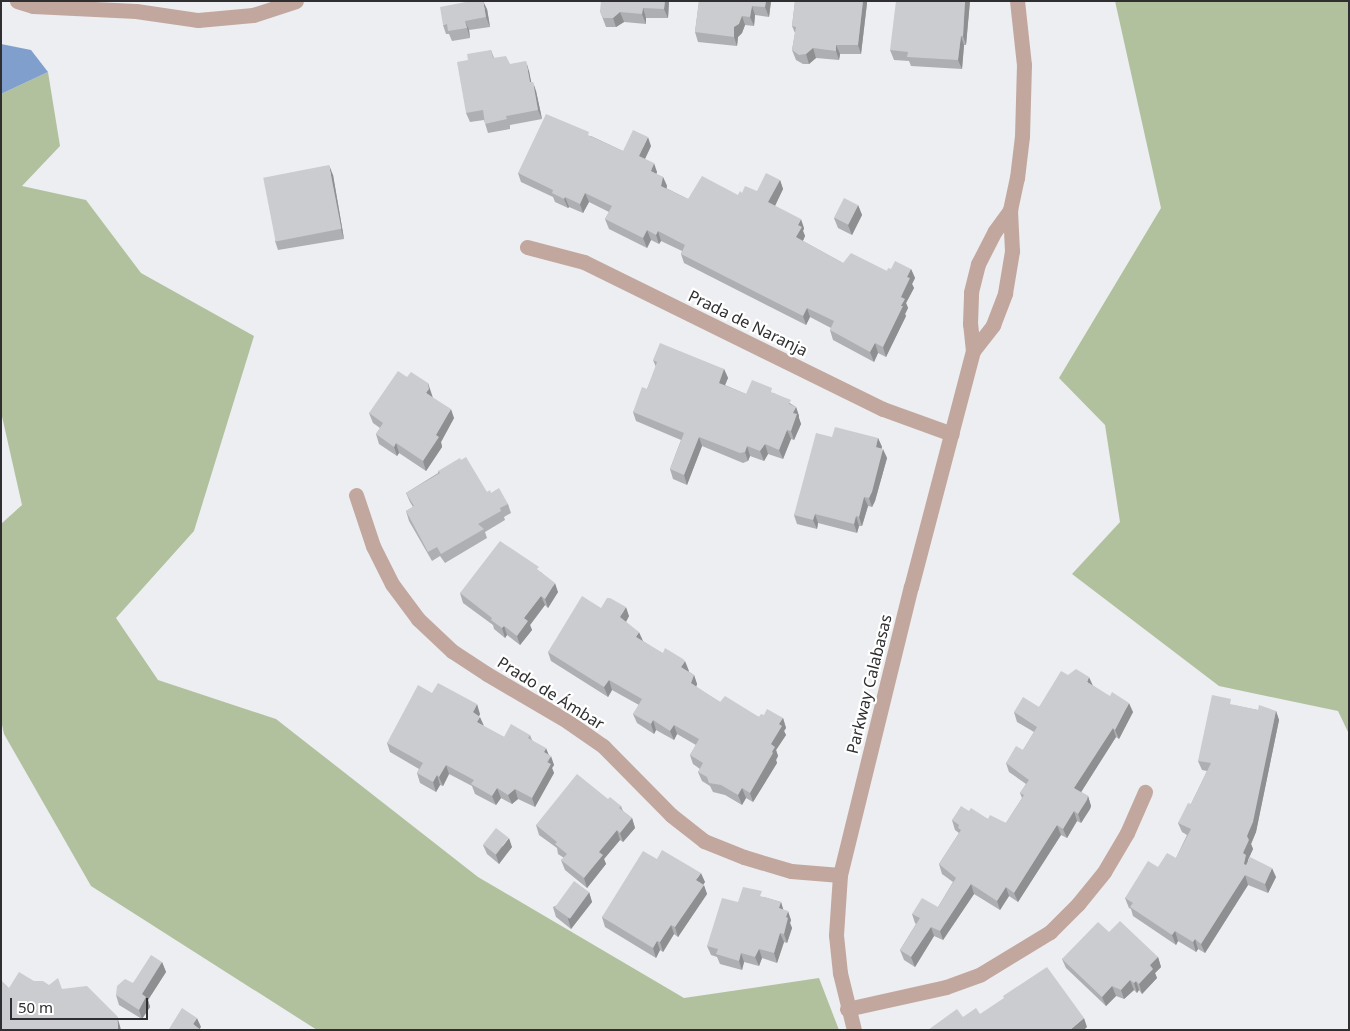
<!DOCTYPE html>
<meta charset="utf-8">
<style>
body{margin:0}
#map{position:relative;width:1350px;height:1031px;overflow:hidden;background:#eceef1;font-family:"Noto Sans",sans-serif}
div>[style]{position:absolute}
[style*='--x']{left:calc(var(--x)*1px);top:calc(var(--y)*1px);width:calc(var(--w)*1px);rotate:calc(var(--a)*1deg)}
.green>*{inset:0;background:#b1c19e}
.water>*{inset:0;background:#809fcd}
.minor>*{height:15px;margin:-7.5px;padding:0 7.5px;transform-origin:7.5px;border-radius:7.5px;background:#c2a79e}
.tertiary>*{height:15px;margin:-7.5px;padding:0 7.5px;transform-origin:7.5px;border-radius:7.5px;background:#c2a79e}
.wall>*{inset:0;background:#aeafb2}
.shaded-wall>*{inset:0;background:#8d8f91}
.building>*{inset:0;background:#cacccf;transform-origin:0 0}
span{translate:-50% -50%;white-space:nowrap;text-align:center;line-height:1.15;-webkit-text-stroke:4.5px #fff;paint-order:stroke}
.street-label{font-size:16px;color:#2f2f31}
.frame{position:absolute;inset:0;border:2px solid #2f2f31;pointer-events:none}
.scale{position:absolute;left:10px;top:998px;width:138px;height:22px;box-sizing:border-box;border:2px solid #2f2f31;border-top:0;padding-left:6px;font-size:15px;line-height:18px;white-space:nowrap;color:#2f2f31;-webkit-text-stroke:4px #fff;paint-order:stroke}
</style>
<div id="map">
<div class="green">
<i style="clip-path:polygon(1115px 1px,1349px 1px,1349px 734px,1338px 711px,1219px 686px,1072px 574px,1120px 522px,1105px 425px,1059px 378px,1161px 208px)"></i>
<i style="clip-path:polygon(48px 72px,60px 146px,22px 186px,86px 200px,141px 273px,254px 336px,194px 531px,116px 618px,158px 680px,276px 719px,478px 877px,684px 998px,819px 978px,839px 1030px,317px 1030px,91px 886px,4px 734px,1px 720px,1px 524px,22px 505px,1px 412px,1px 94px)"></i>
</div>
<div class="water">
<i style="clip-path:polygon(1px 44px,31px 50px,48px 72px,1px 94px)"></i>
</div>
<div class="minor">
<i style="--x:17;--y:1;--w:17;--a:17"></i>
<i style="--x:33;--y:6;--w:103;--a:2.8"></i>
<i style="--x:136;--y:11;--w:63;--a:8.3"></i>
<i style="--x:198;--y:20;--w:55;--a:-5.2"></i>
<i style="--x:253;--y:15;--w:45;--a:-18"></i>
<i style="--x:527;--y:247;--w:59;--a:14.7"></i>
<i style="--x:584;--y:262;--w:333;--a:26.2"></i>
<i style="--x:883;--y:409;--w:73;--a:19.9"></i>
<i style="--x:356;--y:495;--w:54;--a:71.6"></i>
<i style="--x:373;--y:546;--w:42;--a:63.4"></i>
<i style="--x:392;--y:584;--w:44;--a:53.4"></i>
<i style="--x:418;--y:619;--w:47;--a:43.3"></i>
<i style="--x:452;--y:651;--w:42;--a:33.3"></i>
<i style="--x:487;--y:674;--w:93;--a:30.4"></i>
<i style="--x:567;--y:721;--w:44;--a:34.8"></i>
<i style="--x:603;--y:746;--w:97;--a:45.4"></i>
<i style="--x:671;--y:815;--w:42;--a:38.2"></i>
<i style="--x:704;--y:841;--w:43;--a:21.8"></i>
<i style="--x:744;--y:857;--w:49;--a:16.6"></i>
<i style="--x:791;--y:871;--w:49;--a:4.7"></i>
<i style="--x:847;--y:1009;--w:101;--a:-12.5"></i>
<i style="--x:946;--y:987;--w:37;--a:-20"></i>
<i style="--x:981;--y:974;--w:81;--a:-31.3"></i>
<i style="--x:1050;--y:932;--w:40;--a:-45"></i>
<i style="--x:1078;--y:904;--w:41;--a:-50.9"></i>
<i style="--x:1104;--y:872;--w:45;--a:-59.5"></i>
<i style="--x:1127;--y:833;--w:45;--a:-66.3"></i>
</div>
<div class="tertiary">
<i style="--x:973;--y:351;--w:33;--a:-52"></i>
<i style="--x:993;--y:325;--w:34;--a:-69"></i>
<i style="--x:1005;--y:293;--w:43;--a:-80.5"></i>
<i style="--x:1012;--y:251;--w:41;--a:-92.8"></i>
<i style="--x:1010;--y:210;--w:33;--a:-78"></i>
<i style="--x:1017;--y:178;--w:42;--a:-83.2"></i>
<i style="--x:1022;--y:136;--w:71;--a:-88.4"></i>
<i style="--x:1024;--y:65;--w:64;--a:-96.2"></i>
<i style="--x:854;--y:1030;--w:59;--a:-103.8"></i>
<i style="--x:840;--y:973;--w:38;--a:-96"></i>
<i style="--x:836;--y:935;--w:60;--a:-86.2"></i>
<i style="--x:840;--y:875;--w:297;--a:-76.2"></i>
<i style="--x:911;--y:587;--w:244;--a:-75.3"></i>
<i style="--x:973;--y:351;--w:27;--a:-96"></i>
<i style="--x:970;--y:324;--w:32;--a:-88"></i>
<i style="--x:971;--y:292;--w:29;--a:-76"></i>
<i style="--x:978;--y:264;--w:37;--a:-63"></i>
<i style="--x:995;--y:231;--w:26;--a:-54"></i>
</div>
<div class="wall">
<i style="clip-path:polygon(669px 1px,668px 18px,646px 18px,646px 24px,624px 22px,616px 27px,606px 27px,600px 11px)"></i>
<i style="clip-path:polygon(699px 1px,771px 1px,769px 17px,755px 15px,754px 26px,745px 25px,742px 33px,738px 37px,737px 46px,698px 42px,695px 32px)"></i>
<i style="clip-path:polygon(795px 1px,867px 1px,867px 3px,861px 54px,840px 54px,839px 60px,816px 58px,809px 64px,803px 64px,796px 60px,792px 50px,795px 33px,792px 26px)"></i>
<i style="clip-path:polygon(970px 1px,966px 45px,964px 45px,962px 69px,911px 66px,909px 61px,894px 60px,890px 50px)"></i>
<i style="clip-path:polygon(487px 9px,490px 27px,469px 30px,470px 38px,452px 41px,449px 34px,446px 34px,443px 25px)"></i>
<i style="clip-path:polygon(491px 50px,494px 58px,529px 71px,531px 82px,536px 91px,542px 119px,510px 125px,510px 129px,488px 133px,484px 120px,470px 122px,466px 113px,468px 60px)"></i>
<i style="clip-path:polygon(591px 136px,623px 151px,651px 146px,645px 159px,657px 172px,656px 174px,663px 177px,667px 186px,666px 188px,688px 199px,738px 195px,742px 193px,757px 191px,780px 180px,783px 189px,775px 206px,804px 228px,803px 231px,805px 236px,803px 241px,843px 263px,887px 271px,891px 269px,911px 269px,915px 278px,912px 284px,914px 288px,906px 303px,908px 308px,905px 314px,906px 316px,886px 357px,878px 353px,874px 362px,833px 340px,830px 330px,831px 328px,810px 317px,806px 325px,684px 263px,681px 254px,682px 251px,661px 241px,659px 244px,651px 240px,647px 248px,609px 229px,605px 219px,609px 212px,589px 202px,583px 213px,569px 207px,568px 208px,555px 202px,553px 197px,521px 182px,518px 173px)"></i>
<i style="clip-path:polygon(333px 175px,344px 239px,278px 250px,275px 241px)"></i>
<i style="clip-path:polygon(858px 205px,862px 215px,852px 235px,838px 228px,834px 218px)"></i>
<i style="clip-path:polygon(653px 360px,724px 369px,728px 378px,725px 385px,746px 394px,774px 393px,796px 407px,799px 416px,799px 418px,801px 424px,794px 440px,791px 439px,783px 459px,768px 454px,764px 461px,750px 456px,748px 461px,743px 463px,702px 446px,687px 485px,673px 479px,670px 469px,681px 440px,636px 421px,633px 412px,647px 389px,656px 367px)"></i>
<i style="clip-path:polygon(432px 397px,454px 418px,441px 442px,442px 447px,426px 471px,399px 453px,397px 456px,379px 444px,376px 434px,380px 428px,373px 423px,369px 413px)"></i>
<i style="clip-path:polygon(832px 437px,878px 438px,882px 447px,881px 448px,887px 458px,875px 501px,872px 507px,868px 506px,862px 526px,859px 526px,857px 533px,818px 523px,817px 529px,797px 524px,794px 515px)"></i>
<i style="clip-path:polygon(438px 471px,487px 492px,491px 493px,508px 504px,511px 513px,504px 517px,505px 520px,485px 532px,487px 538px,445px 563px,440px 556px,432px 561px,409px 521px,406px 511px,413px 507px,410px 502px,406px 493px,438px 473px)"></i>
<i style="clip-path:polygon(541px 572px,558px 592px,548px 608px,545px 605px,530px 625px,532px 630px,520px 645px,507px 635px,505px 638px,494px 629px,493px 625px,463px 603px,460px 593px)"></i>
<i style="clip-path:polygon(601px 608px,629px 616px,626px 622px,643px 641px,694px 675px,697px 684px,696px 687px,720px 702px,759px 717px,764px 715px,783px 718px,786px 728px,784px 731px,786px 735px,776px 750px,778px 756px,776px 760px,777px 763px,753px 802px,746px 798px,742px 805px,725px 795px,713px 792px,710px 786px,702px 781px,698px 772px,700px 769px,693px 764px,690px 755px,696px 745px,677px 734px,674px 740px,656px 730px,654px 734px,637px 723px,633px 714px,639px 705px,612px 690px,608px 697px,551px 661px,548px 652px)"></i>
<i style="clip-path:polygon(1068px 675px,1092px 685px,1133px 712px,1119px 739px,1116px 737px,1081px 792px,1088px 796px,1091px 806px,1090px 809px,1081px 823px,1077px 821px,1067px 838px,1061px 835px,1018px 902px,1009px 896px,1000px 910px,974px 894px,943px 940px,934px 936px,915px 967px,904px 960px,900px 950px,916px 924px,915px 923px,912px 914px,938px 907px,953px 882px,942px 874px,939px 864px,959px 833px,955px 830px,952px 820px,969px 811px,988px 819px,1006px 823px,1022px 798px,1020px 793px,1026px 784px,1009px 772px,1006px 763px,1023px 750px,1034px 732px,1017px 722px,1014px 712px,1039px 707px)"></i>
<i style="clip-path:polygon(432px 693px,480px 714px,479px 716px,483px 726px,504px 737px,530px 735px,532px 740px,549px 755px,554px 765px,552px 768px,554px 773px,535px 807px,518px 799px,512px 804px,501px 798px,496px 805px,475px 794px,472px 786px,449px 774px,443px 786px,440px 785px,436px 792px,420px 783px,417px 773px,419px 769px,390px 752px,387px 743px)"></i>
<i style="clip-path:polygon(1233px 705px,1258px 710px,1276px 711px,1279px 720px,1256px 832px,1251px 844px,1253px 849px,1248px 860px,1248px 861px,1276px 877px,1268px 893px,1248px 885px,1205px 953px,1198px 949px,1196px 952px,1178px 941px,1176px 945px,1133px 916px,1131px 909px,1129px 908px,1125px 898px,1158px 867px,1176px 858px,1187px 835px,1182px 832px,1178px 823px,1191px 804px,1207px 771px,1202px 770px,1198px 761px)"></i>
<i style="clip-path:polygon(608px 799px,621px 806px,623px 811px,632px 818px,635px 828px,623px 842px,620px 840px,604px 859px,606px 864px,587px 888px,565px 870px,561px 860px,564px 858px,558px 854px,557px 848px,539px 835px,536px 825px)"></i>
<i style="clip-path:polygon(483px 845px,512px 847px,499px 864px,487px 854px)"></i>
<i style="clip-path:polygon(657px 859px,705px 882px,703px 884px,707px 894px,678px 937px,674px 934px,663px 952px,660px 950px,656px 958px,605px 927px,602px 917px)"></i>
<i style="clip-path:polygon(589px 892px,592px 902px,571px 929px,556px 917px,553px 907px)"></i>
<i style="clip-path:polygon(764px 897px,781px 902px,783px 910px,791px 920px,790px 923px,792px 928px,787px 943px,784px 942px,777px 963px,762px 958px,759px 966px,744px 962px,742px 970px,720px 964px,717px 957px,711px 955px,707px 946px,738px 902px)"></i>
<i style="clip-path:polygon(1109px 932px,1158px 957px,1161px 967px,1155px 973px,1157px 978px,1142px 994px,1139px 990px,1137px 993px,1134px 990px,1124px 999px,1116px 996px,1106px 1006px,1066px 968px,1062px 959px)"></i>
<i style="clip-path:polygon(162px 962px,166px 972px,148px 1000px,150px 1007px,142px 1019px,119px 1005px,116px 995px)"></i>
</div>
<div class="shaded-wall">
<i style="clip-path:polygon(483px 1px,487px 9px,490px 27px,486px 17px)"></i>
<i style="clip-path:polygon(665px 1px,669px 1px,668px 18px,664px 9px)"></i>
<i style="clip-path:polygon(766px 1px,771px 1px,769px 17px,765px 7px)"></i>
<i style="clip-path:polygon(863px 1px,867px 1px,867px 3px,861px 54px,858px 45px)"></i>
<i style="clip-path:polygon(965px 1px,970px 1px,966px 45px,963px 36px)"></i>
<i style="clip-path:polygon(752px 6px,755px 15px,754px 26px,750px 17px)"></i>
<i style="clip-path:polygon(643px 8px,646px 18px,646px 24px,642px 14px)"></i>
<i style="clip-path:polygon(620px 12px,624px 22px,616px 27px,613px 18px)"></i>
<i style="clip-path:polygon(742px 16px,745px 25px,742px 33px,738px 37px,737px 46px,734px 37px,734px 27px)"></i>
<i style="clip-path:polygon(465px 21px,469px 30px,470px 38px,467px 28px)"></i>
<i style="clip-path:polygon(961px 36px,964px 45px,962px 69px,958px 60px)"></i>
<i style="clip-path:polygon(836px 45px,840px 54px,839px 60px,836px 51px)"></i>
<i style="clip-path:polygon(813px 48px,816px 58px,809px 64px,806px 54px)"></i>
<i style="clip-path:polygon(526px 61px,529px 71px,533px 91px,530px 82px)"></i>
<i style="clip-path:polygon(533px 82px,536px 91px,542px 119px,538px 110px)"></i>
<i style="clip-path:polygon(648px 137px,651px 146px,642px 165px,639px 156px)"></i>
<i style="clip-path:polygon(654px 163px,657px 172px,654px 180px,651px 171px)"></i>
<i style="clip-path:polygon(329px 165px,333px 175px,344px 239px,341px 229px)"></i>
<i style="clip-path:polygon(663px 177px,667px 186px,665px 195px,661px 186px)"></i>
<i style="clip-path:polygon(780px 180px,783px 189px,772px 212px,768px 202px)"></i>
<i style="clip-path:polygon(585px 193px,589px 202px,583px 213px,580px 204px)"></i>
<i style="clip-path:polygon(565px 197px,569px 207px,568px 208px,564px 199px)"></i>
<i style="clip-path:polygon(858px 205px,862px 215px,852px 235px,848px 225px)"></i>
<i style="clip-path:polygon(801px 219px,804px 228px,803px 231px,805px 236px,800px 247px,796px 237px,798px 225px)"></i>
<i style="clip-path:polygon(647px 230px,651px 240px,647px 248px,643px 238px)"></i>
<i style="clip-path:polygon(658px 231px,661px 241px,659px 244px,656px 235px)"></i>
<i style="clip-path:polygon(911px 269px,915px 278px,912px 284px,914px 288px,906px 303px,908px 308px,905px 314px,906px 316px,886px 357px,883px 347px,901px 306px,901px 297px,907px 277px)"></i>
<i style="clip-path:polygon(807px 308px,810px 317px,806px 325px,803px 316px)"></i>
<i style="clip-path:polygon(875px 343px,878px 353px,874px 362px,870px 352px)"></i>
<i style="clip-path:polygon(724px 369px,728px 378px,722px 392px,719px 383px)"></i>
<i style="clip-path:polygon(428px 383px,433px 398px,426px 393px)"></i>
<i style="clip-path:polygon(796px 407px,799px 416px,799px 418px,801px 424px,794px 440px,791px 431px,793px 413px)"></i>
<i style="clip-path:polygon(451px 409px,454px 418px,441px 442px,442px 447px,426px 471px,423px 461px,436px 435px)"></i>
<i style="clip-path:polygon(787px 430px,791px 439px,783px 459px,779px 450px)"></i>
<i style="clip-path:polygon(699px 437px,702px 446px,687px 485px,684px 475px)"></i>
<i style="clip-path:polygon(878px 438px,882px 447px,879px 456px,876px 447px)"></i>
<i style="clip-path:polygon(396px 443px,399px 453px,397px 456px,394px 447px)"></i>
<i style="clip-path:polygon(765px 444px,768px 454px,764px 461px,760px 451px)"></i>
<i style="clip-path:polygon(747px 446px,750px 456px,748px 461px,745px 452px)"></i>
<i style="clip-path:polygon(883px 449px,887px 458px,875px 501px,872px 507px,869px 498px)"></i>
<i style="clip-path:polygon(864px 497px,868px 506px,862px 526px,859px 517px)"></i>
<i style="clip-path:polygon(815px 514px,818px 523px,817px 529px,813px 520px)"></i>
<i style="clip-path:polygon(856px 516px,859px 526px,857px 533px,854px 524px)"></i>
<i style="clip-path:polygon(555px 583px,558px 592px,548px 608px,545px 599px)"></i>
<i style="clip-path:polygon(541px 596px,545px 605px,530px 625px,532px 630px,520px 645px,517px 636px,524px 618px)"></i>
<i style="clip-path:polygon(626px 607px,629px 616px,623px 627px,620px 617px)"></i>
<i style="clip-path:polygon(504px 626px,507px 635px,505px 638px,502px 628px)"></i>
<i style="clip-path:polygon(639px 632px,643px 641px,636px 637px)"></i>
<i style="clip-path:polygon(685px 661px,689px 671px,685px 676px,681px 667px)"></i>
<i style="clip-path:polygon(694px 675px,697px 684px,694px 693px,691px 683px)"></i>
<i style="clip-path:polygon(1089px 677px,1093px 686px,1087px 682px)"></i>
<i style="clip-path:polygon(609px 680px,612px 690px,608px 697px,604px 687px)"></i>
<i style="clip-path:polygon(1129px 703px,1133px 712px,1119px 739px,1115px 730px)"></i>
<i style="clip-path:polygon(477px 704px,480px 714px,476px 722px,473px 712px)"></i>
<i style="clip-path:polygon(1276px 711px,1279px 720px,1256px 832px,1251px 844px,1253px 849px,1248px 860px,1249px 864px,1248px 874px,1244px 864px,1243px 853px)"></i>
<i style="clip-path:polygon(480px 717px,484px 726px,477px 722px)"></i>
<i style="clip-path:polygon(783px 718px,786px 728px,784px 731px,786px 735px,776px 750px,778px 756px,776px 760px,777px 763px,753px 802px,750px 793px,772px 752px,771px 744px,779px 724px)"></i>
<i style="clip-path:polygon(653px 720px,656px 730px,654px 734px,651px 724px)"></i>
<i style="clip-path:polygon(674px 725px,677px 734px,674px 740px,670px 731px)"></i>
<i style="clip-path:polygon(1113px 728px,1116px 737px,1078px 797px,1074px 788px)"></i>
<i style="clip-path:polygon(546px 748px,550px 758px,544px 752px)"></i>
<i style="clip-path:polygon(551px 756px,554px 765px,552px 768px,554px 773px,535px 807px,532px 798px)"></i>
<i style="clip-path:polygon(446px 765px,449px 774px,443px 786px,439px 777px)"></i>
<i style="clip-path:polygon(437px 775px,440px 785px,436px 792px,433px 782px)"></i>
<i style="clip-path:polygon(497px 788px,501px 798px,496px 805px,492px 796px)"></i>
<i style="clip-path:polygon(742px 788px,746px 798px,742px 805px,738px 795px)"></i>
<i style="clip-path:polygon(515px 789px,518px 799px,512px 804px,508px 795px)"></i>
<i style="clip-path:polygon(1088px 796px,1091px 806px,1090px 809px,1081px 823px,1078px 814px)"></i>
<i style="clip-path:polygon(1074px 811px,1077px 821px,1067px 838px,1063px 829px)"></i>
<i style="clip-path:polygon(632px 818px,635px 828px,623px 842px,620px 833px)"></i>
<i style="clip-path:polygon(1057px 825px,1061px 835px,1018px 902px,1014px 893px)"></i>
<i style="clip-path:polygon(617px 830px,620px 840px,604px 859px,606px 864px,587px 888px,584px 878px,599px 852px)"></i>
<i style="clip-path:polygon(509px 838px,512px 847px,499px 864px,496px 855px)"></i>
<i style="clip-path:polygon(1272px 868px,1276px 877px,1268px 893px,1265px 884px)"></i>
<i style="clip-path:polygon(701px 873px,705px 882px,700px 890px,696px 880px)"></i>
<i style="clip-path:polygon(1245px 875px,1248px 885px,1205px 953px,1201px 944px)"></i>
<i style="clip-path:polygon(971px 884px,974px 894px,943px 940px,940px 931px)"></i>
<i style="clip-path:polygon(704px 885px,707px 894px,678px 937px,675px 927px)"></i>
<i style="clip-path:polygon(1006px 887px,1009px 896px,1000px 910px,997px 901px)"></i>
<i style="clip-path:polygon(589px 892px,592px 902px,571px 929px,568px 919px)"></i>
<i style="clip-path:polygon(781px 902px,784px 912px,779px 908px)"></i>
<i style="clip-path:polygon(788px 911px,791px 920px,790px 923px,792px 928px,787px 943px,784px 934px,786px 917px)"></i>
<i style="clip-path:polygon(671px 925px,674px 934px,663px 952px,660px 942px)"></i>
<i style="clip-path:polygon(931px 927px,934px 936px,915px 967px,911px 957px)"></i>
<i style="clip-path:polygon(1175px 931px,1178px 941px,1176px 945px,1172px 935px)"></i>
<i style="clip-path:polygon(780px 933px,784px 942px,777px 963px,774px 953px)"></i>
<i style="clip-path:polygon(1195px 939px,1198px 949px,1196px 952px,1193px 942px)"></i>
<i style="clip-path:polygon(657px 941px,660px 950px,656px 958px,653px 948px)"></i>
<i style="clip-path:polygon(759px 949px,762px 958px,759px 966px,755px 957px)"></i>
<i style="clip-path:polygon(741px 953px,744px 962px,742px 970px,739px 961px)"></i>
<i style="clip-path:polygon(1158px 957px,1161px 967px,1155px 973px,1157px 978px,1142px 994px,1139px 984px,1150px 965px)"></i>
<i style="clip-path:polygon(162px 962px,166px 972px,148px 1000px,150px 1007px,142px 1019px,139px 1010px,142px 994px)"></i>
<i style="clip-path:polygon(1130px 980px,1134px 990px,1124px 999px,1121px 990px)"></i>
<i style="clip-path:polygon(1136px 981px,1139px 990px,1137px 993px,1134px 983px)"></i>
<i style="clip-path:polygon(1112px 986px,1116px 996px,1106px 1006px,1102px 997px)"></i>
<i style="clip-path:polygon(117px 1016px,120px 1026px,121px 1030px,118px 1030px)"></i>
<i style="clip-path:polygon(197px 1018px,201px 1027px,199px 1030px,193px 1024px)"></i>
<i style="clip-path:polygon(1084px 1018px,1087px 1027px,1084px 1030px,1070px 1030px)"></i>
</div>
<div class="building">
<i style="clip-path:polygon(471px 1px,483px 1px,486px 17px,465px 21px,467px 28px,448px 31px,447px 24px,443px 25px,440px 7px)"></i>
<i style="clip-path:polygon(601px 1px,665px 1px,664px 9px,643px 8px,642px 14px,620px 12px,613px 18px,603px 18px,600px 11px)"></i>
<i style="clip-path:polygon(699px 1px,766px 1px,765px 7px,752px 6px,750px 17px,742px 16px,739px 24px,734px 27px,734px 37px,695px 32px)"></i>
<i style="clip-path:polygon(795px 1px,863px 1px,858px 45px,836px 45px,836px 51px,813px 48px,806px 54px,799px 55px,792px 50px,796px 27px,792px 26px)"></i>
<i style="clip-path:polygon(896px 1px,965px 1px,963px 36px,961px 36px,958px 60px,907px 57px,908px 52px,890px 50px)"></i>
<i style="clip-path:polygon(491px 50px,493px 58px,506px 56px,510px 64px,526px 61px,530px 82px,533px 82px,538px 110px,506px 116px,507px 119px,485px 124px,483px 110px,466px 113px,457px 62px,468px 60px,467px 54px)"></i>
<i style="clip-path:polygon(546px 114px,589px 132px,588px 135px,623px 151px,633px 130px,648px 137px,639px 156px,654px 163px,651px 171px,663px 177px,661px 186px,688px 199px,702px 176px,738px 195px,740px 191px,742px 193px,745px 186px,757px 191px,766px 173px,780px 180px,768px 202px,801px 219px,798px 225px,802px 227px,796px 237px,843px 263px,851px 253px,887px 271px,888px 268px,891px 269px,895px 261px,911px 269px,907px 277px,910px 278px,901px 297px,905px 299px,901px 306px,903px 306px,883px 347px,875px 343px,870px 352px,830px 330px,834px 321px,807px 308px,803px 316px,681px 254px,685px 245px,658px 231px,656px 235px,647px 230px,643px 238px,605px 219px,612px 206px,585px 193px,580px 204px,565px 197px,564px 199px,552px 193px,553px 190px,518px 173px)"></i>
<i style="left:329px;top:165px;width:65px;height:67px;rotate:79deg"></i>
<i style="left:844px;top:198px;width:16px;height:22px;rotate:27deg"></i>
<i style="clip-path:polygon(660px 343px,724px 369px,719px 383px,746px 394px,752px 380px,772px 388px,771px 392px,791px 400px,789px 404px,796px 407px,793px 413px,797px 414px,791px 431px,787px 430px,779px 450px,765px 444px,760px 451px,747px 446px,745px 452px,740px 453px,699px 437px,684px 475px,670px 469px,684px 433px,633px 412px,642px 387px,647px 389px,657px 362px,653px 360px)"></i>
<i style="clip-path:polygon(398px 371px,407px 377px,411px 372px,428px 383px,429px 389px,426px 393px,451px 409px,436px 435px,439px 437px,423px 461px,396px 443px,394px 447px,376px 434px,383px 423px,369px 413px)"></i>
<i style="clip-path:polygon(835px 427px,878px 438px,876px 447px,883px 449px,872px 492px,869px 498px,864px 497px,859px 517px,856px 516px,854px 524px,815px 514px,813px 520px,794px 515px,816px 433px,832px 437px)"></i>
<i style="clip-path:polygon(466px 457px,487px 492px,490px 490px,491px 493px,499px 488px,508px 504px,500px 508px,501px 511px,478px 524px,484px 529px,441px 554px,437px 547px,428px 552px,406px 511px,414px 506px,406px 493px,440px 473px,438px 471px,460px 458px,461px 460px)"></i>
<i style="clip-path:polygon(500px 541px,539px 567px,537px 569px,555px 583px,545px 599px,541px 596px,524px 618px,528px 621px,517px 636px,504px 626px,502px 628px,491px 620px,492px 618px,460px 593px)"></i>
<i style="clip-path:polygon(582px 596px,601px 608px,607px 598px,610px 598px,626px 607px,620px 617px,639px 632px,636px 637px,663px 653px,665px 648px,683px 659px,685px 661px,681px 667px,694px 675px,691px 683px,720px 702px,725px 696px,759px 717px,761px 714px,764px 715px,767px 709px,783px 718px,779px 724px,782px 726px,771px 744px,775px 747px,772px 752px,773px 753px,750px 793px,742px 788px,738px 795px,721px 785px,709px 783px,707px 777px,698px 772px,703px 763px,690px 755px,699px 739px,674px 725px,670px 731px,653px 720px,651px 724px,633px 714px,642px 699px,609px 680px,604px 687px,548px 652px)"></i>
<i style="clip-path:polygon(1076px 669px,1089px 677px,1087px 682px,1110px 696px,1112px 692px,1129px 703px,1115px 730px,1113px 728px,1074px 788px,1088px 796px,1087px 800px,1078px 814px,1074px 811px,1063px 829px,1057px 825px,1014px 893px,1006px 887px,997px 901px,971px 884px,940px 931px,931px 927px,911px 957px,900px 950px,920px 918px,912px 914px,922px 898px,938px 907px,956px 878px,939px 864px,961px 830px,958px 828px,959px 825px,952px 820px,961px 806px,969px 811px,971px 808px,988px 819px,990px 815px,1006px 823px,1024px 795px,1020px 793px,1029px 780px,1006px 763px,1016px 746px,1023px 750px,1037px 727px,1014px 712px,1023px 697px,1039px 707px,1061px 671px,1068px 675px)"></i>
<i style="clip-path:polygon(438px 683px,477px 704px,473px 712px,480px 717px,477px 722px,504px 737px,511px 724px,530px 735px,528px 738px,546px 748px,544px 752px,551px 756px,547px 762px,551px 764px,532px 798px,515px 789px,508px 795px,497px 788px,492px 796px,471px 784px,474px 780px,446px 765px,439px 777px,437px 775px,433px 782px,417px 773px,423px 763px,387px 743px,418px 685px,432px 693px)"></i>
<i style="clip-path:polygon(1212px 695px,1231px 699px,1230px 704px,1258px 710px,1259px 705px,1276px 711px,1253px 822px,1247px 836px,1249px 840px,1243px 853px,1246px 855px,1244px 864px,1246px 865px,1250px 857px,1272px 868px,1265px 884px,1245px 875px,1201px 944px,1195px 939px,1193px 942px,1175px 931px,1172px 935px,1130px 907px,1133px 903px,1125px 898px,1148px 861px,1158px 867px,1167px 853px,1176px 858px,1191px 829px,1178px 823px,1188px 803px,1191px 804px,1211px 763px,1198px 761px)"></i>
<i style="clip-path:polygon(577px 774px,608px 799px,610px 797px,621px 806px,619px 808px,632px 818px,620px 833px,617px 830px,599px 852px,603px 855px,584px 878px,561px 860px,567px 854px,555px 844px,557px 842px,536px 825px)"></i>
<i style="left:496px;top:828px;width:16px;height:21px;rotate:38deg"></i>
<i style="clip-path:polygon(662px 850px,701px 873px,696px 880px,704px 885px,675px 927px,671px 925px,660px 942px,657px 941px,653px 948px,602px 917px,643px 851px,657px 859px)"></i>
<i style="left:574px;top:881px;width:19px;height:33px;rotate:36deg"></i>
<i style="clip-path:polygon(743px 887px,762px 891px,760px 896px,781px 902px,779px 908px,788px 911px,786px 917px,788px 918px,784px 934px,780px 933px,774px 953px,759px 949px,755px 957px,741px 953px,739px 961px,716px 954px,718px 949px,707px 946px,722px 898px,738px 902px)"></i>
<i style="clip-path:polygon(1120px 921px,1158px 957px,1150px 965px,1153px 969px,1139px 984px,1136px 981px,1134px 983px,1130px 980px,1121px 990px,1112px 986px,1102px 997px,1062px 959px,1098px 922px,1109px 932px)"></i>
<i style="clip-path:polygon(151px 955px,162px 962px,142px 994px,146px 997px,139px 1010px,116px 995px,117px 986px,125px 979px,133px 983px)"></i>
<i style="clip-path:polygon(1047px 967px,1084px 1018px,1070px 1030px,928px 1030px,957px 1009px,963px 1017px,976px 1008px,980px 1014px,1004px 998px,1003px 996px)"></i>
<i style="clip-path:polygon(19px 972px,34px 981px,43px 981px,49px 985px,58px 978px,62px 989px,87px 986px,117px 1016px,118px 1030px,1px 1030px,1px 980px,9px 988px)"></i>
<i style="clip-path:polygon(182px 1008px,197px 1018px,193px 1024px,201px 1030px,170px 1030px,169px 1029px)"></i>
</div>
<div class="street-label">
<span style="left:748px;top:323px;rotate:26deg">Prada de Naranja</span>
<span style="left:869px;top:684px;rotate:-76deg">Parkway Calabasas</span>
<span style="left:551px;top:693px;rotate:32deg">Prado de Ámbar</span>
</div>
<div class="frame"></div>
<div class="scale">50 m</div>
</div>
